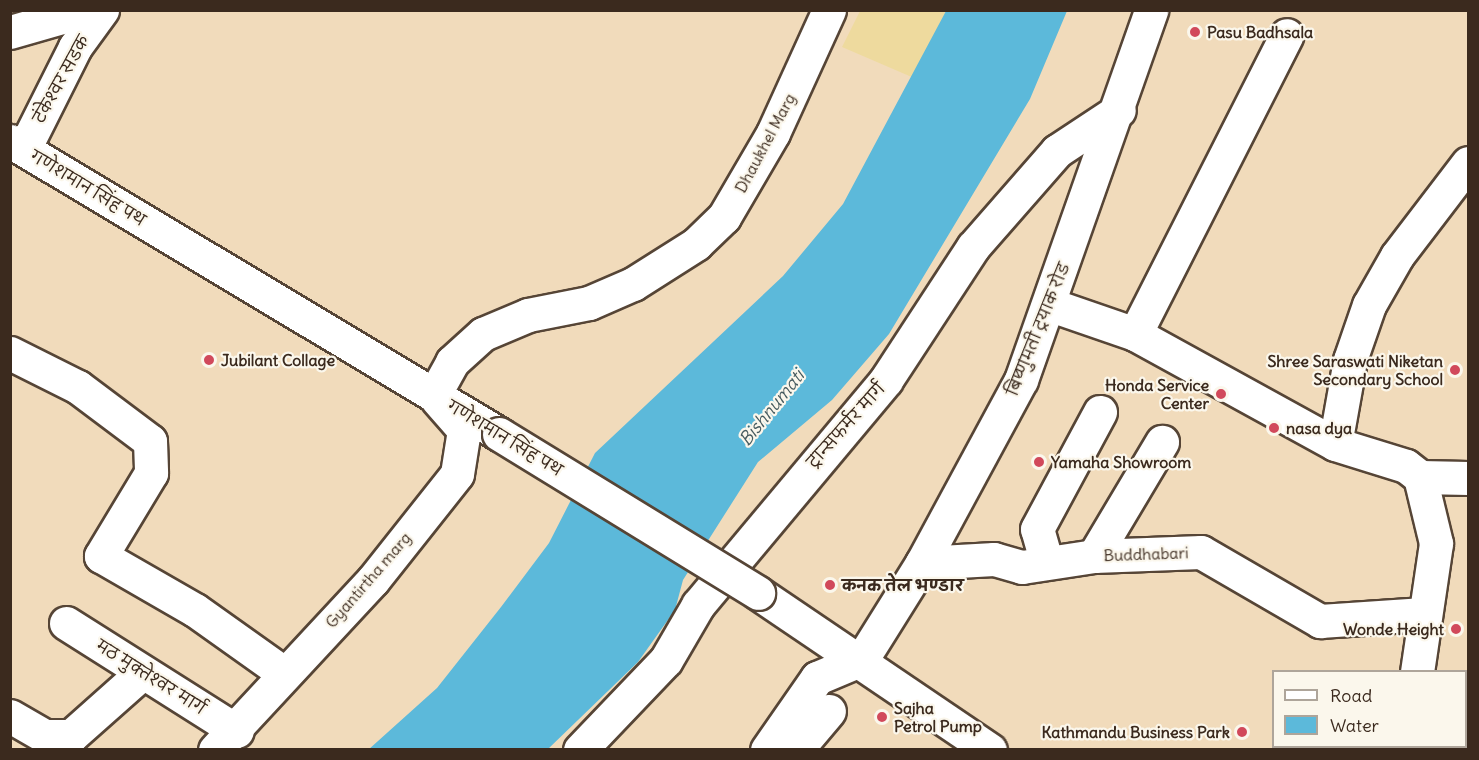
<!DOCTYPE html>
<meta charset="utf-8">
<style>
body{margin:0}
#map{position:relative;width:1479px;height:760px;overflow:hidden;background:#f1dbbb;font-family:Delius,"Playpen Sans Deva",sans-serif}
div>[style]{position:absolute}
[style*='--x']{left:calc(var(--x)*1px);top:calc(var(--y)*1px);width:calc(var(--w)*1px);rotate:calc(var(--a)*1deg)}
.sand>*{inset:0;background:#eeda9e}
.water>*{inset:0;background:#5cb9da}
.roads{filter:drop-shadow(2px 0 #564536) drop-shadow(-2px 0 #564536) drop-shadow(0 2px #564536) drop-shadow(0 -2px #564536)}
.minor>*{height:33px;margin:-16.5px;padding:0 16.5px;transform-origin:16.5px;border-radius:16.5px;background:#fff}
.major>*{height:33px;margin:-16.5px;padding:0 16.5px;transform-origin:16.5px;border-radius:16.5px;background:#fff}
.highway>*{height:33px;margin:-16.5px;padding:0 16.5px;transform-origin:16.5px;border-radius:16.5px;background:#fff}
.bridges{filter:drop-shadow(2px 0 #564536) drop-shadow(-2px 0 #564536) drop-shadow(0 2px #564536) drop-shadow(0 -2px #564536)}
.highway-bridge>*{height:33px;margin:-16.5px;padding:0 16.5px;transform-origin:16.5px;border-radius:16.5px;background:#fff}
.dots>*{width:16px;height:16px;translate:-50% -50%;box-sizing:border-box;border:3px solid #fbf7ec;border-radius:50%}
span{translate:-50% -50%;white-space:nowrap;text-align:center;line-height:1.15;-webkit-text-stroke:4.5px #fbf7ec;paint-order:stroke}
.poi-label{font-size:16px;color:#3b2a1e;font-weight:700}
.left{translate:0 -50%;text-align:left}
.right{translate:-100% -50%;text-align:right}
.street-label{font-size:16px;color:#3b2a1e}
.water-label{font-size:18px;color:#475c60;font-style:italic}
.frame{position:absolute;inset:0;border:12px solid #3b2a1e;pointer-events:none}
.legend{position:absolute;left:1272px;top:670px;width:195px;height:78px;box-sizing:border-box;background:#fbf7ec;border:2px solid #aea59a;margin:0;padding:8px 10px;list-style:none;font-size:18px;color:#3b2a1e}
.legend li{display:flex;align-items:center;gap:12px;height:30px}
.legend b{width:30px;border:2px solid #aea59a}
</style>
<div id="map">
<div class="sand">
<i style="clip-path:polygon(860px 11px,946px 11px,914px 78px,842px 47px)"></i>
</div>
<div class="water">
<i style="clip-path:polygon(946px 11px,1067px 11px,1030px 99px,889px 334px,832px 400px,758px 462px,683px 580px,675px 610px,638px 662px,548px 749px,368px 750px,437px 688px,501px 607px,549px 543px,595px 453px,783px 276px,843px 204px)"></i>
</div>
<div class="roads">
<div class="minor">
<i style="--x:1468;--y:163;--w:117;--a:127.4"></i>
<i style="--x:1397;--y:256;--w:56;--a:119.7"></i>
<i style="--x:1369;--y:305;--w:58;--a:109.1"></i>
<i style="--x:1350;--y:360;--w:85;--a:100.1"></i>
<i style="--x:1335;--y:444;--w:74;--a:17.2"></i>
<i style="--x:1406;--y:466;--w:18;--a:38"></i>
<i style="--x:1420;--y:477;--w:48;--a:1.2"></i>
<i style="--x:1051;--y:305;--w:89;--a:19"></i>
<i style="--x:1135;--y:334;--w:228;--a:28.8"></i>
<i style="--x:1135;--y:334;--w:335;--a:-63.1"></i>
<i style="--x:10;--y:353;--w:76;--a:26.6"></i>
<i style="--x:78;--y:387;--w:90;--a:36.9"></i>
<i style="--x:150;--y:441;--w:32;--a:88"></i>
<i style="--x:151;--y:473;--w:97;--a:121.1"></i>
<i style="--x:101;--y:556;--w:108;--a:29.9"></i>
<i style="--x:195;--y:610;--w:110;--a:35.4"></i>
<i style="--x:1094;--y:556;--w:133;--a:-59.2"></i>
<i style="--x:1046;--y:560;--w:32;--a:-106"></i>
<i style="--x:1037;--y:529;--w:133;--a:-61.7"></i>
<i style="--x:922;--y:563;--w:72;--a:-3.2"></i>
<i style="--x:994;--y:559;--w:29;--a:16"></i>
<i style="--x:1022;--y:567;--w:73;--a:-8.7"></i>
<i style="--x:1094;--y:556;--w:107;--a:-2.1"></i>
<i style="--x:1201;--y:552;--w:138;--a:30.1"></i>
<i style="--x:1320;--y:621;--w:104;--a:-3.9"></i>
<i style="--x:66;--y:623;--w:202;--a:32.3"></i>
<i style="--x:1417;--y:672;--w:130;--a:-81.6"></i>
<i style="--x:1436;--y:543;--w:68;--a:-103.6"></i>
<i style="--x:1466;--y:696;--w:4;--a:56"></i>
<i style="--x:10;--y:716;--w:39;--a:30"></i>
<i style="--x:44;--y:736;--w:27;--a:0"></i>
<i style="--x:71;--y:736;--w:95;--a:-41.6"></i>
<i style="--x:1425;--y:746;--w:4;--a:90"></i>
<i style="--x:215;--y:750;--w:232;--a:-47.1"></i>
<i style="--x:373;--y:580;--w:135;--a:-51.6"></i>
<i style="--x:457;--y:474;--w:45;--a:-81"></i>
<i style="--x:464;--y:430;--w:41;--a:-131.1"></i>
<i style="--x:767;--y:750;--w:88;--a:-55.2"></i>
<i style="--x:817;--y:678;--w:49;--a:-22.9"></i>
<i style="--x:796;--y:750;--w:51;--a:-49.8"></i>
</div>
<div class="major">
<i style="--x:10;--y:32;--w:79;--a:-16.1"></i>
<i style="--x:24;--y:149;--w:114;--a:-63.4"></i>
<i style="--x:75;--y:47;--w:46;--a:-53.9"></i>
<i style="--x:434;--y:395;--w:38;--a:-61"></i>
<i style="--x:452;--y:362;--w:42;--a:-42.1"></i>
<i style="--x:483;--y:334;--w:49;--a:-22.9"></i>
<i style="--x:528;--y:315;--w:62;--a:-11.1"></i>
<i style="--x:589;--y:303;--w:48;--a:-23.4"></i>
<i style="--x:633;--y:284;--w:75;--a:-32.4"></i>
<i style="--x:696;--y:244;--w:39;--a:-44"></i>
<i style="--x:724;--y:217;--w:97;--a:-59.7"></i>
<i style="--x:773;--y:133;--w:135;--a:-65.5"></i>
<i style="--x:862;--y:659;--w:113;--a:-58"></i>
<i style="--x:922;--y:563;--w:208;--a:-61.6"></i>
<i style="--x:1021;--y:380;--w:392;--a:-70.6"></i>
<i style="--x:580;--y:750;--w:124;--a:-46.3"></i>
<i style="--x:666;--y:660;--w:64;--a:-59.8"></i>
<i style="--x:698;--y:605;--w:293;--a:-50.1"></i>
<i style="--x:886;--y:380;--w:159;--a:-56.8"></i>
<i style="--x:973;--y:247;--w:128;--a:-48.8"></i>
<i style="--x:1057;--y:151;--w:74;--a:-33.5"></i>
</div>
<div class="highway">
<i style="--x:10;--y:141;--w:570;--a:30.93"></i>
<i style="--x:758;--y:593;--w:280;--a:34.1"></i>
</div>
</div>
<div class="bridges">
<div class="highway-bridge">
<i style="--x:499;--y:434;--w:304;--a:31.5"></i>
</div>
</div>
<div class="dots">
<i style="left:1195px;top:32px;background:#d1495b"></i>
<i style="left:209px;top:360px;background:#d1495b"></i>
<i style="left:1455px;top:370px;background:#d1495b"></i>
<i style="left:1221px;top:394px;background:#d1495b"></i>
<i style="left:1274px;top:428px;background:#d1495b"></i>
<i style="left:1039px;top:462px;background:#d1495b"></i>
<i style="left:830px;top:585px;background:#d1495b"></i>
<i style="left:1456px;top:629px;background:#d1495b"></i>
<i style="left:882px;top:717px;background:#d1495b"></i>
<i style="left:1242px;top:732px;background:#d1495b"></i>
</div>
<div class="poi-label">
<span class="left" style="left:1207px;top:32px">Pasu Badhsala</span>
<span class="left" style="left:221px;top:360px">Jubilant Collage</span>
<span class="right" style="left:1443px;top:370px">Shree Saraswati Niketan<br>Secondary School</span>
<span class="right" style="left:1209px;top:394px">Honda Service<br>Center</span>
<span class="left" style="left:1286px;top:428px">nasa dya</span>
<span class="left" style="left:1051px;top:462px">Yamaha Showroom</span>
<span class="left" style="left:842px;top:585px">कनक तेल भण्डार</span>
<span class="right" style="left:1444px;top:629px">Wonde Height</span>
<span class="left" style="left:894px;top:717px">Sajha<br>Petrol Pump</span>
<span class="right" style="left:1230px;top:732px">Kathmandu Business Park</span>
</div>
<div class="street-label">
<span style="left:61px;top:79px;rotate:-61deg">टंकेश्वर सडक</span>
<span style="left:765px;top:143px;rotate:-62deg">Dhaukhel Marg</span>
<span style="left:88px;top:188px;rotate:31deg">गणेशमान सिंह पथ</span>
<span style="left:1038px;top:329px;rotate:-68deg">बिष्णुमती ट्रयाक रोड</span>
<span style="left:846px;top:425px;rotate:-48deg">ट्रान्सफर्मर मार्ग</span>
<span style="left:505px;top:438px;rotate:31deg">गणेशमान सिंह पथ</span>
<span style="left:1146px;top:554px;rotate:-2deg">Buddhabari</span>
<span style="left:368px;top:580px;rotate:-49deg">Gyantirtha marg</span>
<span style="left:151px;top:677px;rotate:32deg">मठ मुक्तेश्वर मार्ग</span>
</div>
<div class="water-label">
<span style="left:772px;top:408px;rotate:-51deg">Bishnumati</span>
</div>
<div class="frame"></div>
<ul class="legend">
<li><b style="height:8px;background:#fff"></b>Road</li>
<li><b style="height:16px;background:#5cb9da"></b>Water</li>
</ul>
</div>
